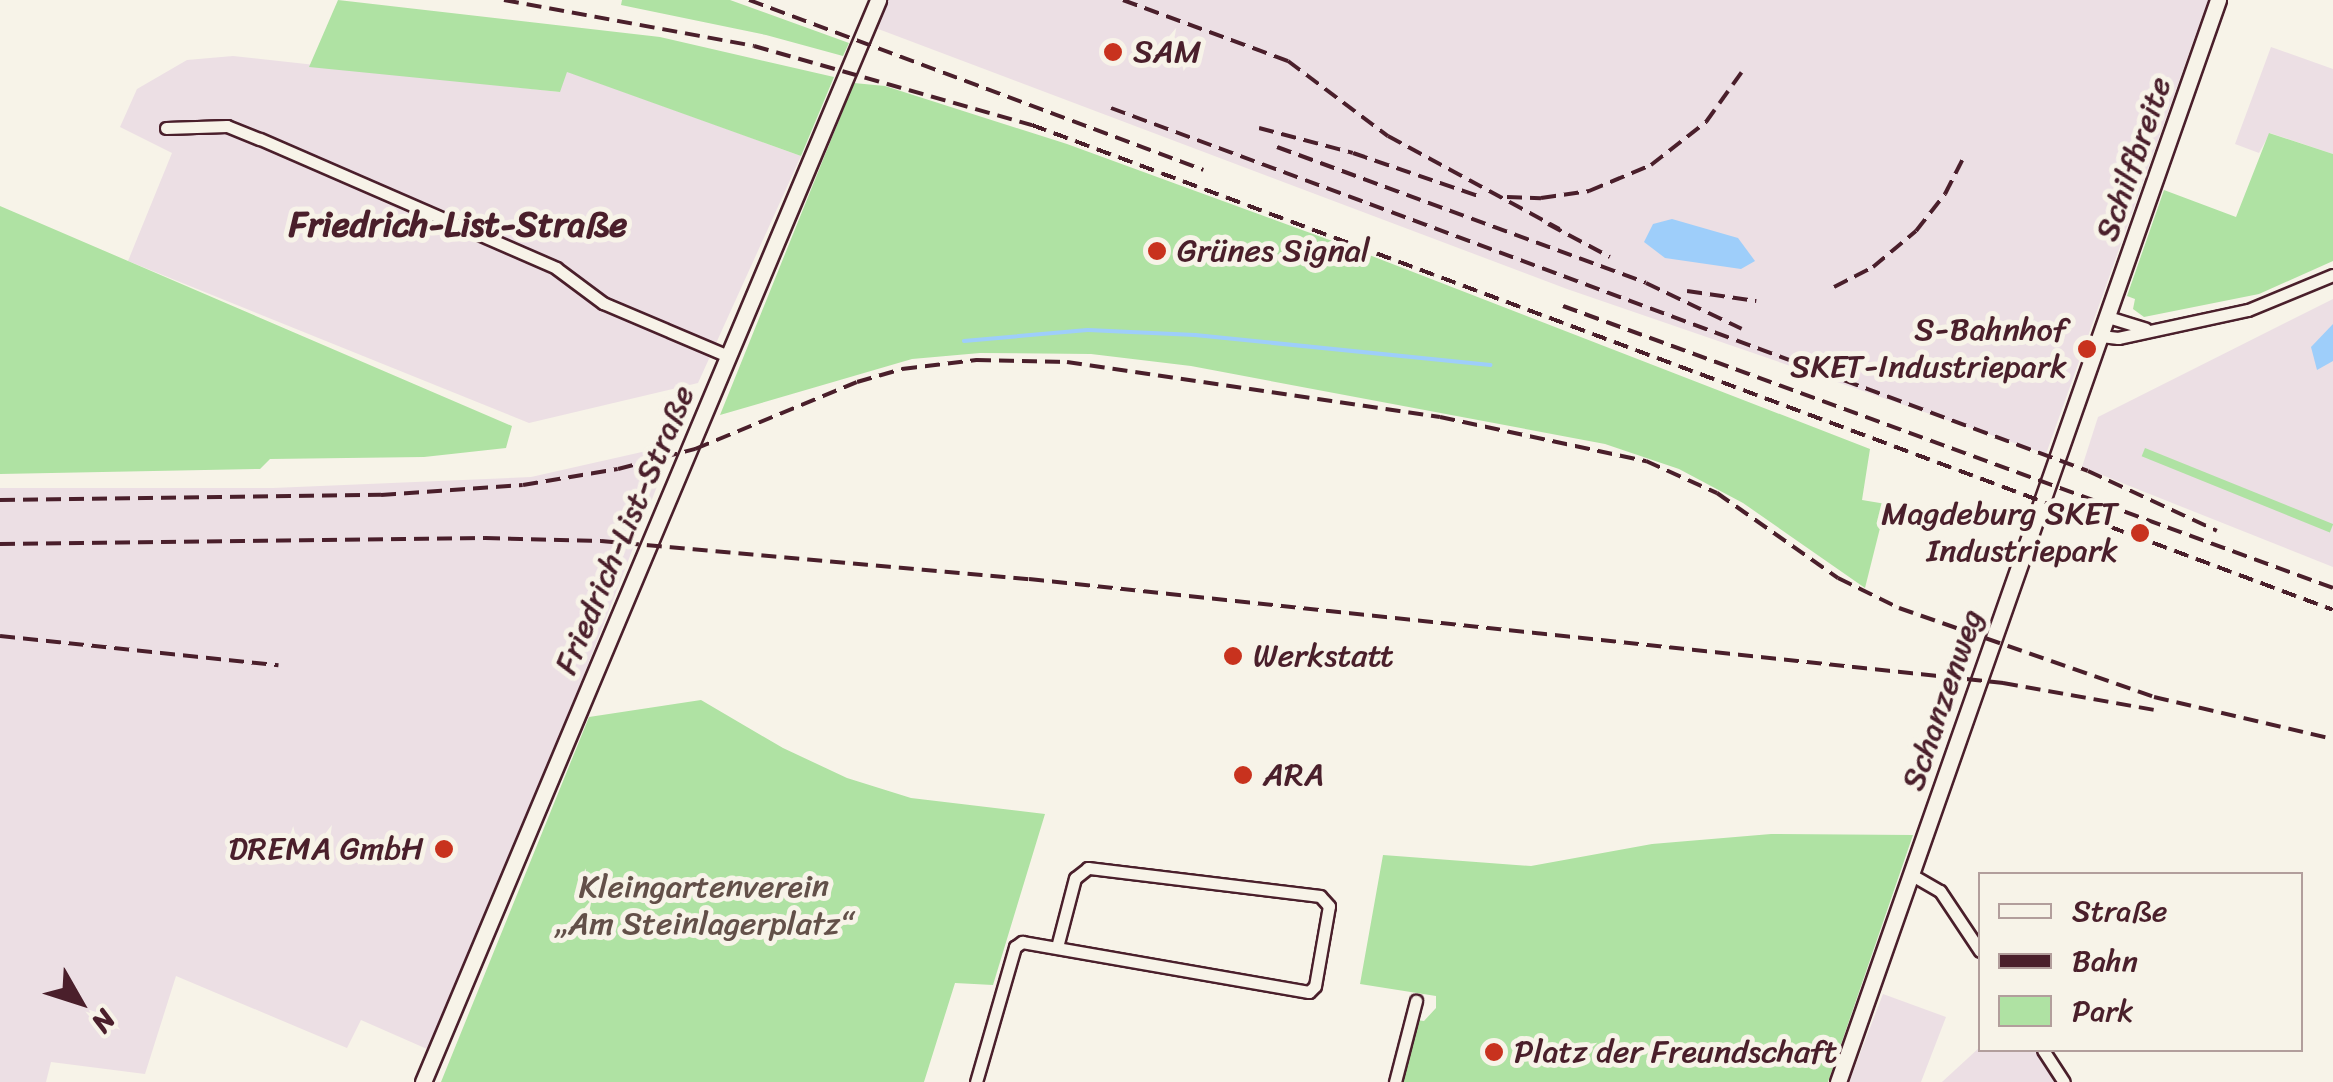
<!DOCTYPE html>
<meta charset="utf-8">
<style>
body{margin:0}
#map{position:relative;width:2333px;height:1082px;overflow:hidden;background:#f7f3e8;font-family:Sriracha,sans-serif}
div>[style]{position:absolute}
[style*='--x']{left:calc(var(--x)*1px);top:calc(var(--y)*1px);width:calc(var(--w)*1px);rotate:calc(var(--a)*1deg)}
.built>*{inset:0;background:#ecdfe4}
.green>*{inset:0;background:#afe2a3;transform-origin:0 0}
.water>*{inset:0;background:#9ecefa}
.stream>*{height:4px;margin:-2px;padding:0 2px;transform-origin:2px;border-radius:2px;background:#9ecefa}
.roads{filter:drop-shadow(2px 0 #4a1f2b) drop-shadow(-2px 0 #4a1f2b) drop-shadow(0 2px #4a1f2b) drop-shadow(0 -2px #4a1f2b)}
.street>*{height:11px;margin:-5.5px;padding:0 5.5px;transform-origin:5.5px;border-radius:5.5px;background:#f7f3e8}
.secondary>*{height:15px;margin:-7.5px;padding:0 7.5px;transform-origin:7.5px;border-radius:7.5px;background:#f7f3e8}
.rail>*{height:4px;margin-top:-2px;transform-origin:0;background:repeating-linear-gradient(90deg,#4a1f2b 0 15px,transparent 0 23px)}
.dots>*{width:28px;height:28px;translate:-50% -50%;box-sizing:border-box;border:5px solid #f7f3e8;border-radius:50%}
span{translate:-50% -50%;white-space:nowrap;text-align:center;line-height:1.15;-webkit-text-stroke:10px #f7f3e8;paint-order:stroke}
.poi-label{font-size:32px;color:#4a1f2b}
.left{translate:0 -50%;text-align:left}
.right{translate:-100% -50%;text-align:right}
.street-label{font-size:32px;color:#4a1f2b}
.park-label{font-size:32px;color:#635049}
.neighbourhood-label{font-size:35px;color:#4a1f2b;font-weight:700}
.legend{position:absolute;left:1978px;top:872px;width:325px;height:180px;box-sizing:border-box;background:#f7f3e8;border:2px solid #b29e9c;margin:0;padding:12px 18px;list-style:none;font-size:30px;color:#4a1f2b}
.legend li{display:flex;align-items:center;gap:20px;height:50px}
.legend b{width:50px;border:2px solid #b29e9c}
.north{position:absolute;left:30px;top:952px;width:100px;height:100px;-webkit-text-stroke:8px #f7f3e8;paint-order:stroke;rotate:129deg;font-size:28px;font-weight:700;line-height:40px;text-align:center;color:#4a1f2b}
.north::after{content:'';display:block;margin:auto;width:35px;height:45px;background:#4a1f2b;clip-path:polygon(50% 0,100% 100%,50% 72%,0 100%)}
</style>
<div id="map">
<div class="built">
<i style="clip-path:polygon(885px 0,2208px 0,2046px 454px,1567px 289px,873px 27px)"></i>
<i style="clip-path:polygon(2271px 47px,2333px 69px,2333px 154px,2270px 133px,2259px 153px,2235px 144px)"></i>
<i style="clip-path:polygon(233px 56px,559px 92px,566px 71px,801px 156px,698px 383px,529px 423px,128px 261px,172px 153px,120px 127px,137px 89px,187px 60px)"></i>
<i style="clip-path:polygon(2333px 299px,2333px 567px,2082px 467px,2098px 417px)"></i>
<i style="clip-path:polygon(673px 445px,582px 680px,427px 1049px,361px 1020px,347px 1048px,176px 976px,145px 1074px,51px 1062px,46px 1082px,0 1082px,0 488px,273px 488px,531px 477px)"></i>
<i style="clip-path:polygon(1883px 994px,1946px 1017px,1921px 1082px,1849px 1082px)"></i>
<i style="clip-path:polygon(1980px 1047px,2038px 1050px,2058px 1082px,1942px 1082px)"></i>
</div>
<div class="green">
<i style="clip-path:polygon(338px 0,660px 37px,834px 77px,801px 156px,567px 72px,560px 92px,309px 67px)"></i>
<i style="clip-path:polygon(622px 0,730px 0,849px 43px,843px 56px,766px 35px,621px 5px)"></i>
<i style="clip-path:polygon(854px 83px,885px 86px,1067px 144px,1346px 246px,1870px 449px,1862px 500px,1886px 504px,1865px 588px,1743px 503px,1679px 469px,1605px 444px,1191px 366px,1091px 354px,980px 353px,912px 359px,720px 415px)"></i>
<i style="clip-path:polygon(2269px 133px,2333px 154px,2333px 261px,2259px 294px,2144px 317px,2133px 309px,2135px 299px,2127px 296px,2164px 190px,2236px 217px)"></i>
<i style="clip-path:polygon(0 206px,512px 426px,506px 448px,424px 457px,270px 459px,260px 469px,0 474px)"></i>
<i style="left:2145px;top:448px;width:203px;height:9px;rotate:22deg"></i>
<i style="clip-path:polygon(701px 700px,783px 748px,847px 778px,911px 798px,1045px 814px,993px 985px,955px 983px,924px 1082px,441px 1082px,589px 717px)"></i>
<i style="clip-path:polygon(1771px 834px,1913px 835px,1828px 1082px,1402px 1082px,1416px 1020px,1424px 1021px,1436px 1008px,1436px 996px,1360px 984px,1383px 855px,1531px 866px,1652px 844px)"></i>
</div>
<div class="water">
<i style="clip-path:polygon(1672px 219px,1738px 238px,1755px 261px,1741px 269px,1665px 258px,1644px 242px,1653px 224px)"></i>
<i style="clip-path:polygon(2333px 324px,2333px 361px,2317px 370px,2311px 347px)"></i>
</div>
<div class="stream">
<i style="--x:964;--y:341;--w:124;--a:-5.1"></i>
<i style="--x:1088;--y:330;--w:107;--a:2.7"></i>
<i style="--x:1195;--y:335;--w:297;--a:5.8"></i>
</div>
<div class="roads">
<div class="street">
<i style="--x:166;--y:128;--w:61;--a:-1.9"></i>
<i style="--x:227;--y:126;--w:35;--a:22"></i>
<i style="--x:260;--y:139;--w:323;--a:23.5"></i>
<i style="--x:556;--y:268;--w:59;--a:36.7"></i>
<i style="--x:603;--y:303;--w:136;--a:23"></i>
<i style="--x:2108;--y:317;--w:39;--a:17"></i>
<i style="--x:2101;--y:336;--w:17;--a:7"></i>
<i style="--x:2118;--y:338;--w:133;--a:-12.2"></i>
<i style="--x:2248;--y:310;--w:92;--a:-22.4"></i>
<i style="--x:1912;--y:875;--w:32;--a:30"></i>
<i style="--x:1940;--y:891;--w:72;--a:56.3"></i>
<i style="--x:2043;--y:1050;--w:38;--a:57"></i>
<i style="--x:976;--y:1082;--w:141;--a:-73.9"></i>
<i style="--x:1015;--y:947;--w:9;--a:-36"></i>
<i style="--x:1022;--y:942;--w:291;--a:9.9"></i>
<i style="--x:1309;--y:992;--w:8;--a:-45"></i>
<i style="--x:1315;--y:986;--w:81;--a:-80.1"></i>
<i style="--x:1329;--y:906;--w:13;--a:-132"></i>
<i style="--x:1320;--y:896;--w:234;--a:-173.1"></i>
<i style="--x:1088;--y:868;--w:16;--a:142"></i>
<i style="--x:1075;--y:878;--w:71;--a:104.6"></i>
<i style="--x:1395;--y:1082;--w:84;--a:-75.5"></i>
</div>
<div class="secondary">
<i style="--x:423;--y:1082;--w:1174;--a:-67.19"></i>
<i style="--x:1838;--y:1082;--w:1147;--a:-70.65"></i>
</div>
</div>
<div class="rail">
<i style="--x:504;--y:0;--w:254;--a:10.4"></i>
<i style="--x:754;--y:46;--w:289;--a:15.9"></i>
<i style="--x:1032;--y:125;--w:1388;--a:20.44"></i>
<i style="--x:749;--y:0;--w:485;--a:20.5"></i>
<i style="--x:1123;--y:0;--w:176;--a:20.3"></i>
<i style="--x:1288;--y:61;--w:125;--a:36.9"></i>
<i style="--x:1388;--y:136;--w:195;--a:28.5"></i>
<i style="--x:1111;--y:108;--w:1042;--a:20.38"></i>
<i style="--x:2088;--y:471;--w:142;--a:24.9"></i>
<i style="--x:1259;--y:128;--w:97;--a:14.9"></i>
<i style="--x:1353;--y:153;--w:132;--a:19"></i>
<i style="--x:1277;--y:147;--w:393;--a:20.2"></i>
<i style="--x:1646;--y:283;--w:106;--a:25.6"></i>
<i style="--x:1507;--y:197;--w:34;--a:2"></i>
<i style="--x:1541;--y:198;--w:49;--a:-8.3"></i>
<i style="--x:1589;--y:191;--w:67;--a:-22.8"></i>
<i style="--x:1651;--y:165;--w:70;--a:-38"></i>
<i style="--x:1706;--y:122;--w:65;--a:-54.4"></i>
<i style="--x:1548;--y:224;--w:70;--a:28"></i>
<i style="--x:1834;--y:287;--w:44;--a:-27.1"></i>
<i style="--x:1873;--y:267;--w:56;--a:-39.9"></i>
<i style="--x:1916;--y:231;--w:47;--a:-51.9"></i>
<i style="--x:1945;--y:194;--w:38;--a:-63"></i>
<i style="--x:1687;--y:291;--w:70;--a:8.2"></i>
<i style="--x:1563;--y:306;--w:820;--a:20.11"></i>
<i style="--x:0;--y:500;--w:381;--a:-0.8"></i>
<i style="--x:381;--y:495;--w:142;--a:-4"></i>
<i style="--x:523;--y:485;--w:96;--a:-9.6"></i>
<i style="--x:618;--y:469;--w:80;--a:-14.6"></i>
<i style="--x:695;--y:449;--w:175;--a:-22.5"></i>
<i style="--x:857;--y:382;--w:47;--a:-16.1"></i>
<i style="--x:902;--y:369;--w:75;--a:-6.9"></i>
<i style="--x:976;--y:360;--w:91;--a:1.3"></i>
<i style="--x:1067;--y:362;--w:377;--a:8.4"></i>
<i style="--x:1440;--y:417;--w:211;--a:12.1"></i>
<i style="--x:1646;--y:461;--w:78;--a:24.3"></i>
<i style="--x:1717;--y:493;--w:148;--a:35.1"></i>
<i style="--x:1838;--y:578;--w:68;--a:26.2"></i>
<i style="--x:1899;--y:608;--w:270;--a:19.2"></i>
<i style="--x:2154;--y:697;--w:184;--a:13.2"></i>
<i style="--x:0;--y:544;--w:485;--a:-0.7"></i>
<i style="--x:485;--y:538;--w:116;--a:1.5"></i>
<i style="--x:601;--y:541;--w:430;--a:5.1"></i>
<i style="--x:1029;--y:579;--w:980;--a:6.09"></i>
<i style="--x:2003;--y:683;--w:159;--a:10.1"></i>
<i style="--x:0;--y:636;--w:280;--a:6"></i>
</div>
<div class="dots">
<i style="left:1113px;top:52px;background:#c8321e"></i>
<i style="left:1157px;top:251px;background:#c8321e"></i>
<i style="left:2087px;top:349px;background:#c8321e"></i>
<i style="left:2140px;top:533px;background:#c8321e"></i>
<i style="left:1233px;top:656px;background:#c8321e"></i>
<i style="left:1243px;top:775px;background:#c8321e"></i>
<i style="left:444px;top:849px;background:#c8321e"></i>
<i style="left:1494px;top:1052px;background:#c8321e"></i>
</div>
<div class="poi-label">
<span class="left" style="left:1133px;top:52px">SAM</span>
<span class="left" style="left:1177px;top:251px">Grünes Signal</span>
<span class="right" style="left:2067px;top:349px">S-Bahnhof<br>SKET-Industriepark</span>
<span class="right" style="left:2118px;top:533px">Magdeburg SKET<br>Industriepark</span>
<span class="left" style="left:1253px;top:656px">Werkstatt</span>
<span class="left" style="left:1263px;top:775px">ARA</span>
<span class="right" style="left:424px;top:849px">DREMA GmbH</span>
<span class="left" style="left:1514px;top:1052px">Platz der Freundschaft</span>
</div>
<div class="street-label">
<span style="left:2134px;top:159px;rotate:-71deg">Schilfbreite</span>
<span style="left:625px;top:530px;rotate:-67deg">Friedrich-List-Straße</span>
<span style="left:1943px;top:700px;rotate:-71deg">Schanzenweg</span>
</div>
<div class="park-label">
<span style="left:704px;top:906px">Kleingartenverein<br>„Am Steinlagerplatz“</span>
</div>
<div class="neighbourhood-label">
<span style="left:458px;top:224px">Friedrich-List-Straße</span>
</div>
<ul class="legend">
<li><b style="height:12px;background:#f7f3e8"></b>Straße</li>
<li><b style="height:12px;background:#4a1f2b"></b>Bahn</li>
<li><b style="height:28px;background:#afe2a3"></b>Park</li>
</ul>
<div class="north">N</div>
</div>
